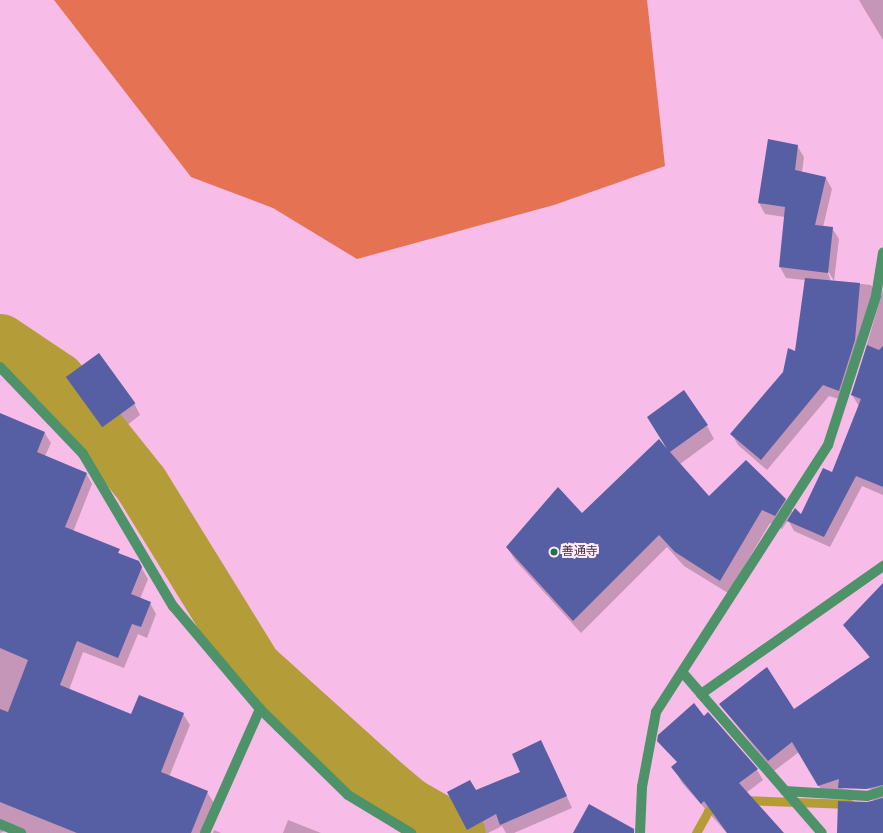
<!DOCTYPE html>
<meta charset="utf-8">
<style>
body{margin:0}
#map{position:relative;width:883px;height:833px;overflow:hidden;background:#f7bce7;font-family:"Alegreya Sans","Noto Sans JP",sans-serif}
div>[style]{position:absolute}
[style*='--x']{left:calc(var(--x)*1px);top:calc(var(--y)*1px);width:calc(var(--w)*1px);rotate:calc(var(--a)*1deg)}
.forest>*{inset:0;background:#e57253}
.shadow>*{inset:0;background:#0003}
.stream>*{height:9px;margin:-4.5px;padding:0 4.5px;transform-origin:4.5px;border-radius:4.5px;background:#b49d39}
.river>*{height:55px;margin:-27.5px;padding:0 27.5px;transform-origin:27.5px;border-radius:27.5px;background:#b49d39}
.building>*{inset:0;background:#565fa4;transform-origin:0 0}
.minor>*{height:10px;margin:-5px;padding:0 5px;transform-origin:5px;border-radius:5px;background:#4d9269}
.dots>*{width:11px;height:11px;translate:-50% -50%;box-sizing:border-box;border:2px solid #fdedf8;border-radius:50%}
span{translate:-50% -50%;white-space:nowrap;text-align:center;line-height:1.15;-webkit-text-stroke:4px #fdedf8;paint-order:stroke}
.poi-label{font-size:12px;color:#4b2e44}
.left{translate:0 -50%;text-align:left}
</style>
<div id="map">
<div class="forest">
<i style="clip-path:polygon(54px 0,647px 0,665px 166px,554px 205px,357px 259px,273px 208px,191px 177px)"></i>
</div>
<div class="shadow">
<i style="clip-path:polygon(859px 0,883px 0,883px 40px,863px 7px)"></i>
<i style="clip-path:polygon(evenodd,797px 146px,804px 157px,802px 172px,826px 178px,832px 189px,823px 227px,832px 228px,839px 239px,834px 281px,871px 285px,877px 296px,845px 401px,829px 396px,767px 470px,738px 445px,732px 434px,783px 373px,796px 352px,805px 280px,786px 278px,780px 267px,785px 217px,765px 214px,759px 203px,797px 146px,826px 268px,834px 281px,831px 281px,826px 268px)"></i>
<i style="clip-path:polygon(883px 290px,883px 495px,862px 486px,830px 547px,794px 531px,788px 520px,782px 529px,770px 523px,728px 593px,684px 566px,667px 547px,581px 633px,515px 560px,507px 547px,582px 514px,707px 426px,714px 439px,680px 464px,709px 497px,785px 499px,793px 513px,801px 515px,833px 474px,859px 406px,852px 395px)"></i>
<i style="clip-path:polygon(69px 379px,134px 403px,140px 415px,112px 437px)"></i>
<i style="clip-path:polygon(0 420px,44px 432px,51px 443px,45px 456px,86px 473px,92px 484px,73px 532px,138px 562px,148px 579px,140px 599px,150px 603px,156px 614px,147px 638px,138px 634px,124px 668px,83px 652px,69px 690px,132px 715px,183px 714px,190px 725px,169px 777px,207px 792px,214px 803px,206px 833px,20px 833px,9px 829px,0 833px)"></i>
<i style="clip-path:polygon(evenodd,883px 590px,883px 833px,838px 833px,876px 800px,825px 796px,799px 752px,774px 771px,720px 705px,794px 711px,870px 658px,844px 625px,883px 590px,841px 787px,871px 789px,871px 791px,843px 789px,841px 787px)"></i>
<i style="clip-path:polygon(704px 717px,757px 770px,763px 780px,746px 793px,782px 833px,727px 833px,682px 783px,676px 772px)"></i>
<i style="clip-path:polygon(547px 753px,572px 808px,514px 833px,506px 833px,502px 826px,488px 833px,470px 833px,449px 792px,476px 792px,521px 772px)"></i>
<i style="clip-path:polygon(288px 820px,321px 833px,283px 833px)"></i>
<i style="clip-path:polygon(214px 830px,221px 833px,213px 833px)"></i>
</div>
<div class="stream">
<i style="--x:743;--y:800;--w:107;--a:2.1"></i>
<i style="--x:696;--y:833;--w:25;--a:-61"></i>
<i style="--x:708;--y:811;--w:15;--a:-28"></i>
</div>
<div class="river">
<i style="--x:0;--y:341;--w:69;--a:33.7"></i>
<i style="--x:57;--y:379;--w:134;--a:51.3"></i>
<i style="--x:141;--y:484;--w:215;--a:58.3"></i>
<i style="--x:254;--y:667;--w:175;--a:42"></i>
<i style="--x:384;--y:784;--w:33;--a:40"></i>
<i style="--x:409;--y:805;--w:56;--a:29.7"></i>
</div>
<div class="building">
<i style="clip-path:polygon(768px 139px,798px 145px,795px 170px,826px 177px,815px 225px,833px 227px,828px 273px,779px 267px,785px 207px,758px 203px)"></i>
<i style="clip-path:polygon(805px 278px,860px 283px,855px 340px,839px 391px,823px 385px,761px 460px,730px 434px,783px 372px,788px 348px,795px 351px)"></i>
<i style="clip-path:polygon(867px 345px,879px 350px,883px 346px,883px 487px,856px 476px,824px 537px,787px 521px,795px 508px,801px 514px,823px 468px,832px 472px,861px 399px,851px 395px)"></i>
<i style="left:99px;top:353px;width:62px;height:41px;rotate:54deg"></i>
<i style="clip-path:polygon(684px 390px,708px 425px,670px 452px,709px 496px,746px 460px,786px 499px,775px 516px,762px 510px,720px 581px,675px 552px,659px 535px,573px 621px,506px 547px,558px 487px,582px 513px,659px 439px,667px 449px,647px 417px)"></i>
<i style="clip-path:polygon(0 413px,45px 432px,37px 452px,87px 473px,65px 527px,120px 549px,118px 553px,139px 561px,142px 567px,131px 594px,151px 602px,141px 627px,132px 624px,118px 658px,77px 641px,60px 685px,131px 714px,139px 695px,184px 713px,161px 772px,208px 791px,191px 833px,77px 833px,0 802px,0 709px,8px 712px,28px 660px,0 648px)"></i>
<i style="clip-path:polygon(883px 583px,883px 785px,866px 789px,838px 788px,839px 779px,818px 786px,792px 742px,768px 761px,719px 704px,767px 667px,794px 709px,870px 657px,843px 625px)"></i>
<i style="clip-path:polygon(694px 703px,704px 716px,708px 712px,758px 769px,739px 783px,784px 833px,727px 833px,704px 801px,701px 804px,671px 767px,677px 762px,657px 741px,658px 735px)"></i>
<i style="clip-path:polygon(541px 740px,567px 796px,500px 825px,496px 814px,467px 830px,447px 792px,470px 780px,476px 790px,520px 772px,512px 754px)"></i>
<i style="clip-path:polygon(883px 798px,883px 833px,837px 833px,838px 801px,867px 802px)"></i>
<i style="clip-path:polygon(589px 804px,634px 829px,634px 833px,573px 833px)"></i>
</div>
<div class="minor">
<i style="--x:0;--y:367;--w:120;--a:46.3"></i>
<i style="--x:83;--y:454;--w:177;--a:59.4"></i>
<i style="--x:173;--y:606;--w:135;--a:49.8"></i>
<i style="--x:260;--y:709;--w:123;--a:44.3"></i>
<i style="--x:348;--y:795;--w:74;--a:31.1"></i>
<i style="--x:683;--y:673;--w:28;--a:49"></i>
<i style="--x:701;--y:694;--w:223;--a:-35.1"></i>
<i style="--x:701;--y:694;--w:184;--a:49"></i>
<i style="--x:785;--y:791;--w:82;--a:3.5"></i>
<i style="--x:867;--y:796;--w:17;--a:-17"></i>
<i style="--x:0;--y:824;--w:23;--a:23"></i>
<i style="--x:205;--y:833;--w:136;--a:-66.1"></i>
<i style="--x:640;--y:833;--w:46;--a:-87.5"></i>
<i style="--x:642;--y:787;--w:76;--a:-79.4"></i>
<i style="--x:656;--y:712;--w:318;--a:-57.2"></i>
<i style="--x:828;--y:445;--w:157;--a:-72.1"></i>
<i style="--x:876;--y:296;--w:44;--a:-80.8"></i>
</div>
<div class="dots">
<i style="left:554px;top:552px;background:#1d7548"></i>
</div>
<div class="poi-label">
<span class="left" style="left:562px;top:552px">善通寺</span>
</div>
</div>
